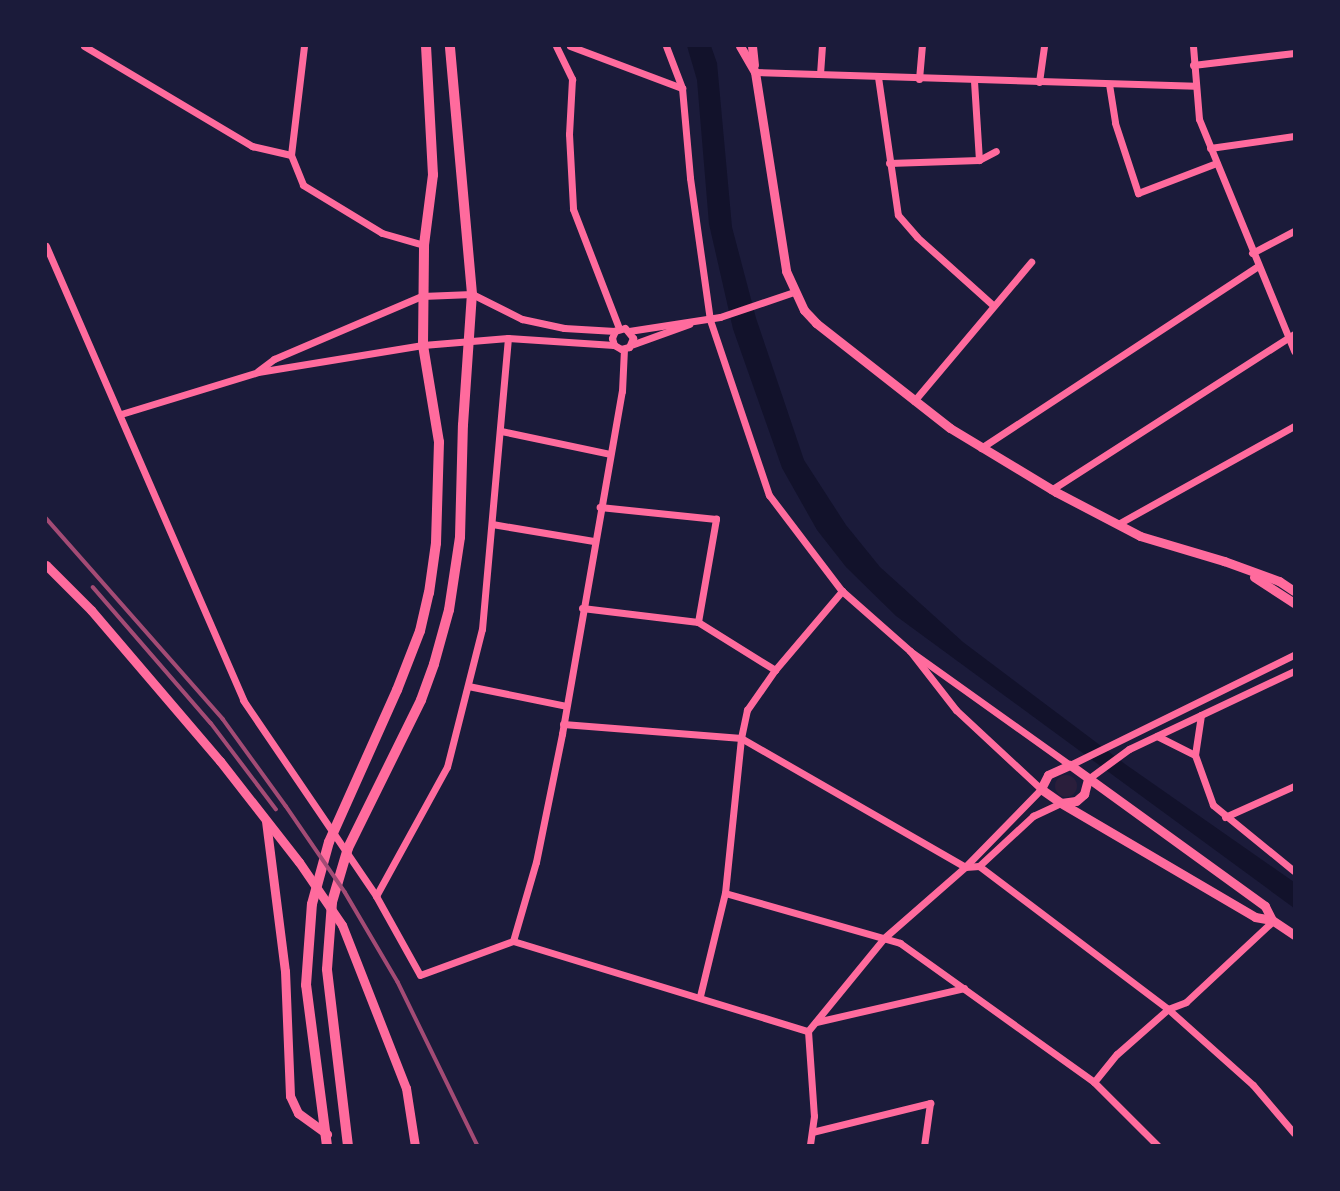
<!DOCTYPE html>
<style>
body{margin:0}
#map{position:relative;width:1340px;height:1191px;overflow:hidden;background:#1b1b3a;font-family:"Noto Sans",sans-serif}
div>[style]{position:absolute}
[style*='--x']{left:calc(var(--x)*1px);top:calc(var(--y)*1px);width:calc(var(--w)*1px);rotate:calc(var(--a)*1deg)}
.green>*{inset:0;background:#2a1e3b}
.round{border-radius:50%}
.water>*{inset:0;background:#12122b}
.minor>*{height:7px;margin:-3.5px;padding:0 3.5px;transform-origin:3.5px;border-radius:3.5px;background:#ff6b9d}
.tertiary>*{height:9px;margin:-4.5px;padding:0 4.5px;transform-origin:4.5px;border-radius:4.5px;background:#ff6b9d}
.trunk>*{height:10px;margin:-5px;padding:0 5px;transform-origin:5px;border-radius:5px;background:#ff6b9d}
.rail>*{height:3.5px;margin:-1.75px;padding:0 1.75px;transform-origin:1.75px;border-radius:1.75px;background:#a44b75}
span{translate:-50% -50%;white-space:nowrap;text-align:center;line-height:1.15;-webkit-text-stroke:5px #1b1b3a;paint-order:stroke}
.frame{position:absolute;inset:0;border:47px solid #1b1b3a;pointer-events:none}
</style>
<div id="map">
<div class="green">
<i class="round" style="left:1055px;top:775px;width:22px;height:22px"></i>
</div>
<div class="water">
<i style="clip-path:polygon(687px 46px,711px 46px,717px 63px,732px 227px,756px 318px,804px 460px,846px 525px,880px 567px,963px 642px,1125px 764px,1294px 882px,1294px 908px,896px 616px,846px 567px,817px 530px,782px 468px,733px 329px,709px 224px,697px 80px)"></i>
</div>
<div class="minor">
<i style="--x:84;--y:46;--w:196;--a:30.8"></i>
<i style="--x:252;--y:146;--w:40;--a:13"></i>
<i style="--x:304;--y:46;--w:110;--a:96.8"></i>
<i style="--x:291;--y:155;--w:32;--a:68"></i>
<i style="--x:303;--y:185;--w:92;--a:31.3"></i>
<i style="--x:382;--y:233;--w:44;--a:15.9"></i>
<i style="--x:556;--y:46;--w:37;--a:64"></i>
<i style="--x:572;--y:79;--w:55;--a:93.1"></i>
<i style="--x:569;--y:134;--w:75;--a:86.9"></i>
<i style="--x:573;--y:209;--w:128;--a:68.9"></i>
<i style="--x:570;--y:46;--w:120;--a:20.6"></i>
<i style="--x:666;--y:46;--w:45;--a:69.1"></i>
<i style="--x:682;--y:88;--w:90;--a:84.9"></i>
<i style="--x:690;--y:178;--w:143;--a:82"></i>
<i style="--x:710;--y:320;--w:185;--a:71.4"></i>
<i style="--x:769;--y:495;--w:121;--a:52.8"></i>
<i style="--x:842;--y:591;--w:91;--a:41.4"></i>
<i style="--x:910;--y:651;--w:196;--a:35.5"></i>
<i style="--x:1070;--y:765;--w:250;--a:-26.2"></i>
<i style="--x:1193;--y:46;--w:73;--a:85.3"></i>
<i style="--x:1199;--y:119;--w:251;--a:67.7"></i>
<i style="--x:1193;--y:65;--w:102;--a:-6.8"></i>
<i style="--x:755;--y:72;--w:440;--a:1.8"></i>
<i style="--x:820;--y:74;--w:28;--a:-86"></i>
<i style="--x:878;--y:77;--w:139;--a:81.8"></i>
<i style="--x:898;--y:215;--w:29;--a:49"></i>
<i style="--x:917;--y:237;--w:103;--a:41.9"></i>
<i style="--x:919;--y:79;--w:33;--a:-85"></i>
<i style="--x:974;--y:81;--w:79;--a:86.4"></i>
<i style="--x:1039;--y:82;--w:36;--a:-82"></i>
<i style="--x:1109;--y:84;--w:39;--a:81"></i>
<i style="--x:1115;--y:123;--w:74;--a:71.8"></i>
<i style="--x:1138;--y:193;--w:84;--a:-21"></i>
<i style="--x:1210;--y:148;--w:85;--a:-8.1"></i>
<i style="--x:889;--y:163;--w:90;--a:-1.9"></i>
<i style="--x:979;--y:160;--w:19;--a:-28"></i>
<i style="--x:46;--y:246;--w:495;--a:66.5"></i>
<i style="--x:243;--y:700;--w:237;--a:55.8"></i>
<i style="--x:376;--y:896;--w:90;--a:60.9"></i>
<i style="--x:420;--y:975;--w:99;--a:-20.1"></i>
<i style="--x:513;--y:941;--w:308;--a:17"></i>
<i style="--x:808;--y:1031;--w:120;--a:-50.7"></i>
<i style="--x:884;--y:938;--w:108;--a:-41.2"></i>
<i style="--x:965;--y:867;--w:109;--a:-45.7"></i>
<i style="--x:1041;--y:789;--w:116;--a:-137.1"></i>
<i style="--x:956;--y:710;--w:75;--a:-127.9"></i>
<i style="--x:1252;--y:253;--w:47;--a:-27.6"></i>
<i style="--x:629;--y:331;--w:92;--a:-8.7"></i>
<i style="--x:720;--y:317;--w:78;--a:-18.7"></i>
<i style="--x:631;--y:345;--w:62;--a:-19.9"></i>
<i style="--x:258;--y:371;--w:20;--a:-37"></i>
<i style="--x:274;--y:359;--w:161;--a:-23.1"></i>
<i style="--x:422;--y:296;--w:50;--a:-2.3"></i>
<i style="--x:472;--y:294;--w:56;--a:26.6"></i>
<i style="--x:522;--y:319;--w:43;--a:12.1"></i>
<i style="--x:564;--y:328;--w:51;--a:3.4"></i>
<i style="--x:615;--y:331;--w:10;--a:-17"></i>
<i style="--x:625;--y:328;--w:13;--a:51"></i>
<i style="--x:633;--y:338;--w:10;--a:114"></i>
<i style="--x:629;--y:347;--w:8;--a:166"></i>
<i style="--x:621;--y:349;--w:8;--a:-150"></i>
<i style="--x:614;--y:345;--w:7;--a:-106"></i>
<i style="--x:612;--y:338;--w:8;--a:-67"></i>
<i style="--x:914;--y:401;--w:182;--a:-49.9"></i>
<i style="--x:121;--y:414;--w:143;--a:-17"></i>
<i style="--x:258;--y:372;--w:167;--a:-9.3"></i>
<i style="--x:423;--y:345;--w:85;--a:-4.7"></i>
<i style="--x:508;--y:338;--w:106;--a:3.8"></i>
<i style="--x:501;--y:431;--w:111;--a:11.9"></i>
<i style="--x:981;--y:448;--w:331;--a:-33.3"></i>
<i style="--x:1051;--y:490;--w:289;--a:-32.7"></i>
<i style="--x:492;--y:524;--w:103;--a:9.5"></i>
<i style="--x:1118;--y:524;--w:201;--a:-29.1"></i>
<i style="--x:582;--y:608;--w:117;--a:6.9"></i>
<i style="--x:698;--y:622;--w:105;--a:-80.1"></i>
<i style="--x:716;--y:519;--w:117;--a:-174.1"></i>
<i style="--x:698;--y:622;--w:91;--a:31.9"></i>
<i style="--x:468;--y:686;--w:100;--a:11.5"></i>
<i style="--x:1201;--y:715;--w:40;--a:98.5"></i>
<i style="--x:1195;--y:755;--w:53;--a:70.2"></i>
<i style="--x:1213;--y:805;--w:104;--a:39.2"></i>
<i style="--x:563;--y:724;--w:179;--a:4.5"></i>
<i style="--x:741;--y:738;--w:258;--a:29.9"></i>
<i style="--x:965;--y:867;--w:14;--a:-4"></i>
<i style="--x:979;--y:866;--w:237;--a:37.1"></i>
<i style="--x:1168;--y:1009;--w:114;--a:41.8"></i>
<i style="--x:1253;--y:1085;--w:63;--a:49.5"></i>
<i style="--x:1157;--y:736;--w:42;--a:26.6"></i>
<i style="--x:1088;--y:779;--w:51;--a:-36.2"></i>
<i style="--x:1129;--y:749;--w:183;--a:-25.3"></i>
<i style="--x:1225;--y:817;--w:76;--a:-24.2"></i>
<i style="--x:979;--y:866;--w:74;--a:-42.8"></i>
<i style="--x:1033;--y:816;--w:31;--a:-25"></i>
<i style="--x:725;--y:893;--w:182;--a:15.9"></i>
<i style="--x:900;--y:943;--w:239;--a:35.6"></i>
<i style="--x:376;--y:896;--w:147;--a:-61.2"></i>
<i style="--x:447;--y:767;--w:142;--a:-75.8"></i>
<i style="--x:482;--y:629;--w:292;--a:-84.9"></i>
<i style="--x:513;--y:941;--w:82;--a:-73.8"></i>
<i style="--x:536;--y:862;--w:131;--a:-78.5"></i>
<i style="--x:562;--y:734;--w:348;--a:-80.1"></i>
<i style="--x:622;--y:391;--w:42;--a:-87.3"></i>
<i style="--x:700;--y:996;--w:106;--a:-76.4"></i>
<i style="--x:725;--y:893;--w:156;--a:-84.1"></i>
<i style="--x:741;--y:738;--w:29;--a:-78"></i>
<i style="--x:747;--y:710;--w:49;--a:-55"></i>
<i style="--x:775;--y:670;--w:104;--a:-49.7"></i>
<i style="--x:816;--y:1022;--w:152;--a:-12.9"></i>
<i style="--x:808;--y:1031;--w:85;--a:86"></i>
<i style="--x:814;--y:1116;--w:30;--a:98"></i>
<i style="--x:812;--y:1132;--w:122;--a:-13.8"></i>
<i style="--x:930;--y:1103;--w:43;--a:97.9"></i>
<i style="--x:1158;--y:1146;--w:91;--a:-135"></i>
<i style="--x:1094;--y:1082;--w:36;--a:-51"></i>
<i style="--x:1117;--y:1054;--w:68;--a:-41.4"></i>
<i style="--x:1168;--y:1009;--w:19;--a:-21"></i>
<i style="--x:1186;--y:1002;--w:119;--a:-43"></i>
</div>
<div class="tertiary">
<i style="--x:740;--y:46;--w:30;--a:60"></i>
<i style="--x:755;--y:72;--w:201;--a:81.1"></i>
<i style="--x:786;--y:271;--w:43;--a:65.2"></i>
<i style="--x:804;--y:310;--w:18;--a:47"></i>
<i style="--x:816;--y:323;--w:170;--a:38.1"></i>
<i style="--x:950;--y:428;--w:124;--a:31.1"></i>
<i style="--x:1056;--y:492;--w:95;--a:27.6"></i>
<i style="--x:1140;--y:536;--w:88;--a:16.6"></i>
<i style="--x:1224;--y:561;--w:59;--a:20"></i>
<i style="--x:1279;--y:581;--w:18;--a:34"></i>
<i style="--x:752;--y:46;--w:19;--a:84"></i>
<i style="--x:46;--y:565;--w:64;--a:45"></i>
<i style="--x:91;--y:610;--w:199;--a:49.5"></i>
<i style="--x:220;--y:761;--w:128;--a:52"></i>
<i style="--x:299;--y:862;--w:76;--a:55.7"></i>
<i style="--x:342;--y:925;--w:175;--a:68.6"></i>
<i style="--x:406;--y:1088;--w:59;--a:81.2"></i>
<i style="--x:1254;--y:577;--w:48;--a:33"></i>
<i style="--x:1061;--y:803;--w:15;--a:-8"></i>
<i style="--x:1076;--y:801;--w:11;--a:-41"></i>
<i style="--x:1084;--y:794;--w:16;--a:-75"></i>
<i style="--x:266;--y:821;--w:151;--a:82.8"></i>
<i style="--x:285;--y:971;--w:125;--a:87.7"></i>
<i style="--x:290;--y:1096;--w:19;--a:65"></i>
<i style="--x:298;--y:1113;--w:36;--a:36"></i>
<i style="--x:1272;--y:920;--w:16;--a:-117"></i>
<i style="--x:1265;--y:906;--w:241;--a:-144.1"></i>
<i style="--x:1070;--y:765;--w:24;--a:156"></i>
<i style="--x:1048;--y:775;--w:16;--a:117"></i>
<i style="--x:1041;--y:789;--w:24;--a:35"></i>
<i style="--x:1061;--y:803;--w:225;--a:30.4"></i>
<i style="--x:1255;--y:917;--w:17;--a:10"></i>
<i style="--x:1272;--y:920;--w:27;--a:34"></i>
</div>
<div class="trunk">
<i style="--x:327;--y:1146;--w:162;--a:-97.4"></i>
<i style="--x:306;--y:985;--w:81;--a:-85.8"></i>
<i style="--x:312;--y:904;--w:64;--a:-74.7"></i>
<i style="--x:329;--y:842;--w:167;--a:-65.9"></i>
<i style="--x:397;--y:690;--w:63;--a:-68.7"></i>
<i style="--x:420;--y:631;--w:39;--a:-77"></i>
<i style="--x:429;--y:593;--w:50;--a:-82"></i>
<i style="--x:436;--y:543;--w:101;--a:-88.3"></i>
<i style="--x:439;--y:442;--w:98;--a:-99.4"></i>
<i style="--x:423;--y:345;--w:100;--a:-89.4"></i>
<i style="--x:424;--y:245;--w:71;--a:-82.7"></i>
<i style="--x:433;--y:175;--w:129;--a:-93.1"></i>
<i style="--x:348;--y:1146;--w:178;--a:-96.8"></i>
<i style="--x:327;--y:969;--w:67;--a:-85.7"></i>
<i style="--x:332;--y:902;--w:56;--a:-73.5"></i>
<i style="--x:348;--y:848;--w:165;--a:-63.7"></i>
<i style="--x:421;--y:700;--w:38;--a:-70"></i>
<i style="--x:434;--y:664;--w:56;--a:-74.5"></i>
<i style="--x:449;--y:610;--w:74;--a:-81.4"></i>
<i style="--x:460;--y:537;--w:112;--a:-88.5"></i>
<i style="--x:463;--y:425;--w:131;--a:-86.1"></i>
<i style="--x:472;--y:294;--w:249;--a:-95.1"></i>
</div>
<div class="rail">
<i style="--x:46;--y:518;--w:268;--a:48.6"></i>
<i style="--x:223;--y:719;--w:107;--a:54.1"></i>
<i style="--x:286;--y:806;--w:104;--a:55.5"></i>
<i style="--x:345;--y:892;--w:104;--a:59.5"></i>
<i style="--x:398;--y:982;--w:182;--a:64"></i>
<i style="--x:93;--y:587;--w:180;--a:49.1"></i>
<i style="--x:211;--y:723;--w:108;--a:52.9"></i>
</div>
<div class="frame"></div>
</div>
